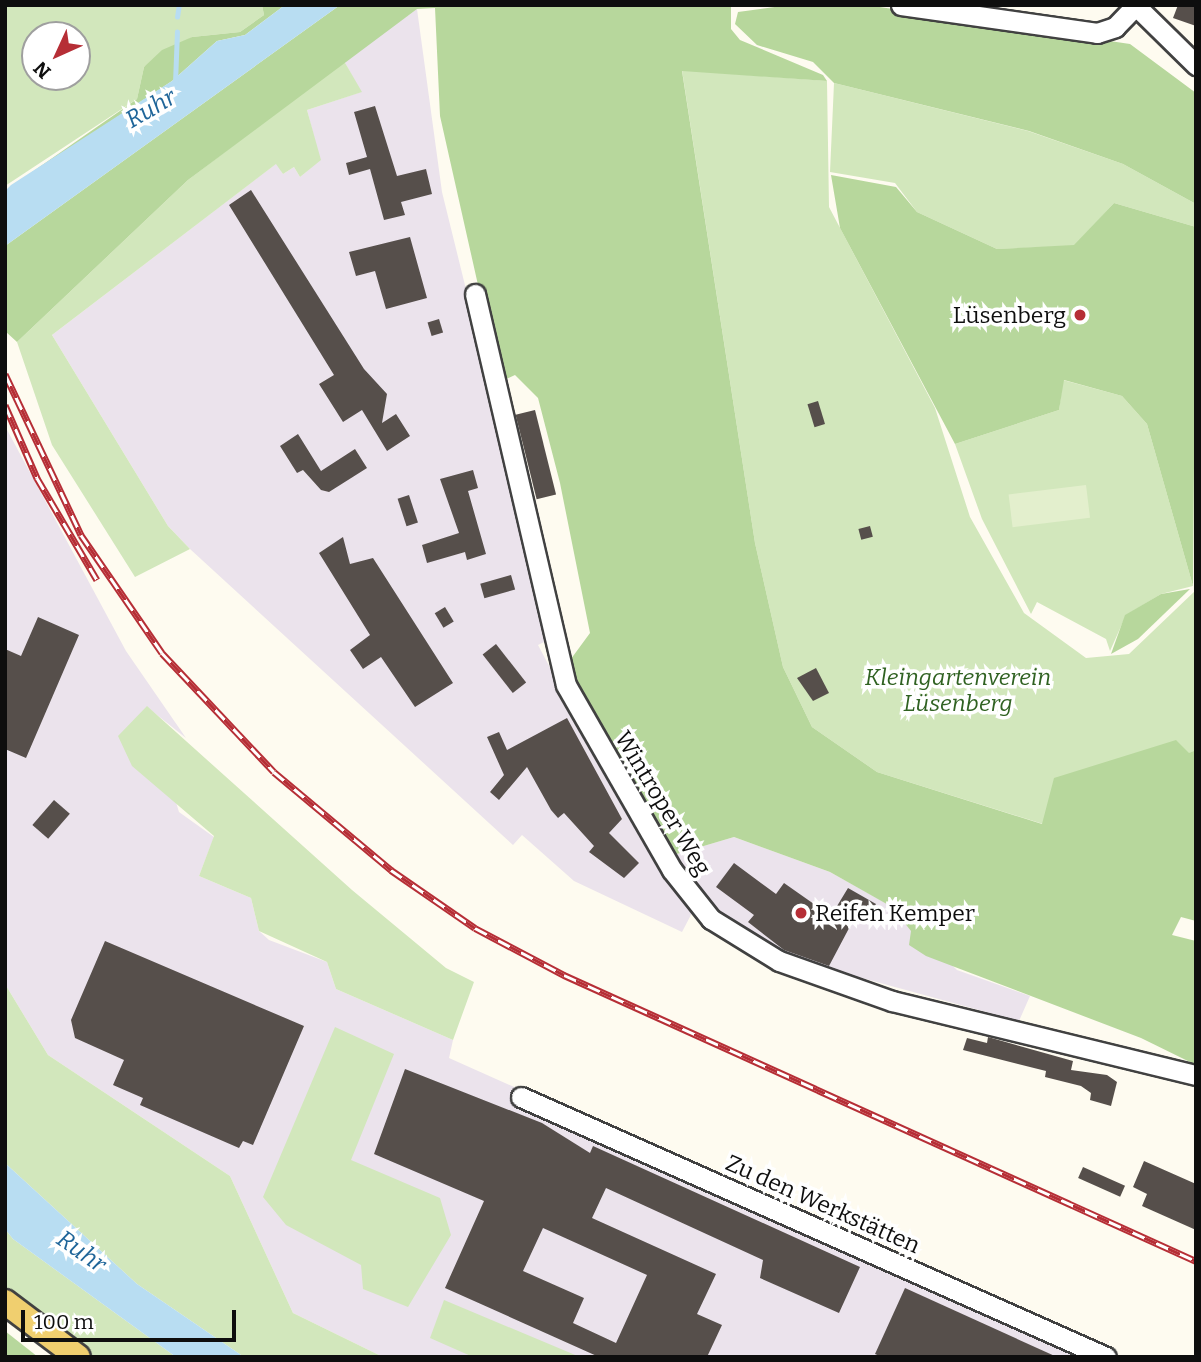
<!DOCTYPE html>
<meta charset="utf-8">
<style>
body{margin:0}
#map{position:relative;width:1201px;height:1362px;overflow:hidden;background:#fefbf0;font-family:Bitter,serif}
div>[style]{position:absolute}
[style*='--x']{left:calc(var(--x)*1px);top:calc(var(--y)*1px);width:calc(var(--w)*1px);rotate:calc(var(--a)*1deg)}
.industrial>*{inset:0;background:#ebe3ec}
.green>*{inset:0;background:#d2e7bc}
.forest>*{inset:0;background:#b7d79c}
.pitch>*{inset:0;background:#e3efcd;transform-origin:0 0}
.water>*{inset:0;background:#b8ddf2}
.stream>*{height:4.5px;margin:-2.25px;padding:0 2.25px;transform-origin:2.25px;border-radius:2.25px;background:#b8ddf2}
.building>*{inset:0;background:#564f4b;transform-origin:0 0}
.roads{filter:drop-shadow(2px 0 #414141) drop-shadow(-2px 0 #414141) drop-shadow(0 2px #414141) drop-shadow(0 -2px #414141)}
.minor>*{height:19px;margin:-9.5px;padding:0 9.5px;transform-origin:9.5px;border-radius:9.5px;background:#fff}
.major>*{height:24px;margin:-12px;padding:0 12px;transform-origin:12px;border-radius:12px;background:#f0cf6f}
.rail>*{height:7px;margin-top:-3.5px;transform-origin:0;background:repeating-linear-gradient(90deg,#fff 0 13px,#b62e36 0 26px);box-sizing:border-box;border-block:2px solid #b62e36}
.dots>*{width:19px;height:19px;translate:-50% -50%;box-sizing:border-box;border:4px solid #fff;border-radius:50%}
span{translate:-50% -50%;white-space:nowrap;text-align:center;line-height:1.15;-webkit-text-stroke:7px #fff;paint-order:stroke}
.poi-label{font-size:23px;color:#0e0e0e}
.right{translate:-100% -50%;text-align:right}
.left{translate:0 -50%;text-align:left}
.park-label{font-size:23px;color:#306222;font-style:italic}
.street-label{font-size:23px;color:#0e0e0e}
.water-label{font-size:24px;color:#1f6599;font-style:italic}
.frame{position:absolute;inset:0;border:7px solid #0e0e0e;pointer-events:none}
.north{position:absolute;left:21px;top:21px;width:70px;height:70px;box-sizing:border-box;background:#fff;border:2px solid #9f9f9f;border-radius:50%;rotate:225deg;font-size:19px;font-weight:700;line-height:28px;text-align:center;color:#0e0e0e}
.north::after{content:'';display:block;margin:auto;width:24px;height:32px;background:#b62e36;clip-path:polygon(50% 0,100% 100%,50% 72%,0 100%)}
.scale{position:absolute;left:21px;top:1310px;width:215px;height:32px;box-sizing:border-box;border:4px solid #0e0e0e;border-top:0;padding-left:9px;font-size:21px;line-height:24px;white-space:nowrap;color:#0e0e0e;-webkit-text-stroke:5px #fff;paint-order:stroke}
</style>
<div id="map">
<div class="industrial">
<i style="clip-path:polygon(417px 9px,442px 192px,552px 638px,538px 645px,642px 841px,693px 911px,682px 932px,574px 881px,522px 835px,513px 845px,190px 549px,168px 526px,52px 335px,277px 163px,283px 174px,294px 167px,300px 177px,320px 160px,307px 110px,361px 92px,344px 61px)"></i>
<i style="clip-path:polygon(5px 426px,126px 651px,186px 738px,147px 707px,179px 812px,214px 837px,199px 876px,251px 898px,259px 931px,269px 940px,327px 962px,336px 989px,453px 1040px,449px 1058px,1118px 1357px,383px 1357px,293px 1313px,230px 1176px,48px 1055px,5px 984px)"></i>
<i style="clip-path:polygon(734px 837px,830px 872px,893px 907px,957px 970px,1030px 996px,1019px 1021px,771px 953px,711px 910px,670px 856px)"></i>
</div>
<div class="green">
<i style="clip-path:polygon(evenodd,5px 5px,262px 5px,264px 15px,240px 32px,192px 37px,144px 67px,137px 99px,5px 186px,5px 5px,35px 35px,77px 35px,77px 77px,35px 77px,35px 35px)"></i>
<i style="clip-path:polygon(344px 61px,362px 92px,307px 110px,321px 160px,300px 177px,294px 167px,283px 174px,276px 164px,52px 335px,168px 526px,190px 549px,135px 577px,52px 445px,17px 342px,188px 180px)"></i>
<i style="clip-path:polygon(682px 70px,827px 81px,829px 207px,935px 408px,970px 517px,1024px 613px,1086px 658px,1129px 654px,1196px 590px,1196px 750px,1043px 824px,877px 772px,812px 727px,783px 667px,755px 543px)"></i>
<i style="clip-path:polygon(834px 83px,1028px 131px,1123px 164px,1196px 204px,1196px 227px,1114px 203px,1074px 246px,997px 249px,917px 212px,895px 183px,830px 172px)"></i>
<i style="clip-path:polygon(1063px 380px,1122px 396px,1147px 424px,1193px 586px,1161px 594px,1126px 615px,1110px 651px,1106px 639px,1037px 602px,1031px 614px,982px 519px,955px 444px,1059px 410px)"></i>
<i style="clip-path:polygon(147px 706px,352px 890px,446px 968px,474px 982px,453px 1040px,336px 989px,327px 962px,259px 931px,251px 898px,199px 876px,214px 836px,132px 766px,118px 736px)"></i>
<i style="clip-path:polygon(5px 984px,48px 1055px,230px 1176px,293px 1313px,383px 1357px,244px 1357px,137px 1284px,5px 1163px)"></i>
<i style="clip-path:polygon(335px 1027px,394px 1054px,351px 1160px,440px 1198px,451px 1235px,408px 1307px,363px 1289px,361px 1265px,286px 1225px,263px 1197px)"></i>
<i style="clip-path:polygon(5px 1229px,13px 1239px,176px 1357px,95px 1357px,7px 1294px)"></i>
<i style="clip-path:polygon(444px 1300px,580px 1357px,473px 1357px,430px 1338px)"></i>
</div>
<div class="forest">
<i style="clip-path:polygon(262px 5px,285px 5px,245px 35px,217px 41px,172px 81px,5px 191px,137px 99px,144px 67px,162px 50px,192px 37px,240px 32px,264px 15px)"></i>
<i style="clip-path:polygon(340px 5px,731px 5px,731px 29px,740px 40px,823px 75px,827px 81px,682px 71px,755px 543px,783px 667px,812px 727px,877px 772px,1042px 824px,1054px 778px,1176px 740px,1189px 753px,1196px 750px,1196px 921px,1181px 917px,1172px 935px,1196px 941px,1196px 1065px,1141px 1038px,926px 956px,909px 945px,911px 931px,892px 907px,830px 872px,734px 837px,670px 856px,607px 750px,568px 663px,590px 633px,560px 483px,538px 398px,515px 375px,504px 380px,487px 325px,440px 116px,435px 8px,417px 9px,188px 180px,17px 342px,5px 331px,5px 246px)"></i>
<i style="clip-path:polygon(789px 5px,866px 5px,1130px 44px,1196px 93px,1196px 204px,1123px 164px,1029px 131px,834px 83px,813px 62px,757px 45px,735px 24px,738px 12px)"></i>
<i style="clip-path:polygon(831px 175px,896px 187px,917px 212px,997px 249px,1074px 245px,1114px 203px,1196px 227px,1193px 586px,1147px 424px,1122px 396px,1064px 380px,1059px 410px,955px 444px,840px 228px)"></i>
<i style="clip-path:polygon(1190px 589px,1138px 639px,1111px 654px,1125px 615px,1161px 594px)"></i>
<i style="clip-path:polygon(5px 1331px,38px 1357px,5px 1357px)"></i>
</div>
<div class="pitch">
<i style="left:1086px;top:485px;width:33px;height:78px;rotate:83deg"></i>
</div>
<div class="water">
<i style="clip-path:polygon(285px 5px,340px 5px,5px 246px,5px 191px,11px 185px,172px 81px,217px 41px,245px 35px)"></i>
<i style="clip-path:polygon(5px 1163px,137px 1284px,244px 1357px,176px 1357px,13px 1239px,5px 1229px)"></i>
</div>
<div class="stream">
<i style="--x:177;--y:17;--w:12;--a:-81"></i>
<i style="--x:175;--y:83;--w:51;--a:-87.8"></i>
</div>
<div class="building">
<i style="clip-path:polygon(1178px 5px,1196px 5px,1196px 26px,1173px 18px)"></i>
<i style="clip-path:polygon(375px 106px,397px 176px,426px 169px,432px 194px,401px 202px,405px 215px,384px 220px,370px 169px,349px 175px,346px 163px,367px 157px,354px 112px)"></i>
<i style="clip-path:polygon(251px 190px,364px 369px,387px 394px,382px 423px,396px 414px,410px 436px,387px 451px,362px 410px,343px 422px,319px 384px,334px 375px,229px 205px)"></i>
<i style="clip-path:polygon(410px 237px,427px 298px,386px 309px,375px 271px,356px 276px,349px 252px)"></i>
<i style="left:439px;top:319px;width:14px;height:12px;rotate:73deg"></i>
<i style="left:818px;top:401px;width:24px;height:11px;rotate:73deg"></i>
<i style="left:535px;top:410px;width:87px;height:20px;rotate:76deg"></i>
<i style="clip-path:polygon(298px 434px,321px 471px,355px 449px,367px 468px,329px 492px,321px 490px,303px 470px,297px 473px,280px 446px)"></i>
<i style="clip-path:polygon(473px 470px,478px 488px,468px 491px,486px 554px,467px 560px,465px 552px,427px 563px,422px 545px,459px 533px,440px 479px)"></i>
<i style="left:409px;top:495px;width:29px;height:12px;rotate:72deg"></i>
<i style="left:870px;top:526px;width:11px;height:12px;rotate:75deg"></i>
<i style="clip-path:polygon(343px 537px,350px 564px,373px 558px,453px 683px,415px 707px,381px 657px,363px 669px,350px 650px,370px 635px,319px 553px)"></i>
<i style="left:511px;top:575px;width:15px;height:32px;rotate:74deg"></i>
<i style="left:445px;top:607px;width:17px;height:12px;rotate:59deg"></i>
<i style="clip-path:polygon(38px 617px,79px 635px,26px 758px,5px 749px,5px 649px,21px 656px)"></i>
<i style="left:496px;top:644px;width:49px;height:17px;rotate:52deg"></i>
<i style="clip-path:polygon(816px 668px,829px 693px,813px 701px,797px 678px)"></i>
<i style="clip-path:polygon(567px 718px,622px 819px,609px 833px,639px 863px,624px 878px,589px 852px,594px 846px,564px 813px,558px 818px,551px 810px,527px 767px,499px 800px,490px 792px,504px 775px,487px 737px,499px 732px,507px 750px)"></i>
<i style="left:54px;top:800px;width:21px;height:33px;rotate:41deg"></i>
<i style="clip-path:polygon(734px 863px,776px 894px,784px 883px,831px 916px,848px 888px,876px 904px,866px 921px,856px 915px,829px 966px,784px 950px,748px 922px,754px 915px,716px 887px)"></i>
<i style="clip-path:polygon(105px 941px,304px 1026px,253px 1145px,243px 1141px,239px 1148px,140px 1105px,143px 1098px,113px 1085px,124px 1060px,75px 1038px,71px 1020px)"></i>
<i style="clip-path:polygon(988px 1037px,1073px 1061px,1071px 1070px,1107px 1075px,1117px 1082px,1111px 1106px,1090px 1100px,1091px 1093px,1081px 1086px,1045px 1077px,1046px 1071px,963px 1050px,967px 1038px,987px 1043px)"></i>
<i style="clip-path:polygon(evenodd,405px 1069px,542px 1123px,590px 1153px,593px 1146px,860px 1267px,839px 1313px,760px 1278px,763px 1260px,606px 1188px,592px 1218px,716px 1274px,697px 1314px,722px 1325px,707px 1357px,599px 1357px,445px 1288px,484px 1201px,374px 1154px,405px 1069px,543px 1228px,647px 1275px,616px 1343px,573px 1323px,584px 1298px,523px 1271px,543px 1228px)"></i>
<i style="clip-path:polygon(1144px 1161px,1196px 1184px,1196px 1230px,1142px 1206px,1147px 1194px,1133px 1187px)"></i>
<i style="left:1083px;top:1167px;width:46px;height:12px;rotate:24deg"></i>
<i style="clip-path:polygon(905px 1288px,1057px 1357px,882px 1357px,875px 1354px)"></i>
</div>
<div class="roads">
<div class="minor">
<i style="--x:901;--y:5;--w:198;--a:8.1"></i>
<i style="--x:1097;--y:33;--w:19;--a:-18"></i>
<i style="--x:1115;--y:27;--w:29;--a:-46"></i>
<i style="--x:1135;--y:5;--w:86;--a:44.5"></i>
<i style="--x:475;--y:294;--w:401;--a:76.9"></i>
<i style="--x:566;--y:685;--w:213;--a:60.2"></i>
<i style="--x:672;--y:870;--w:63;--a:51.5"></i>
<i style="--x:711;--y:919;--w:80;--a:31.7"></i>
<i style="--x:779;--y:961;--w:120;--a:19.5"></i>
<i style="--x:892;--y:1001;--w:313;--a:13.7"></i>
<i style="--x:521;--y:1097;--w:640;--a:23.96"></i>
</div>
<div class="major">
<i style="--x:5;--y:1302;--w:91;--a:37"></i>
</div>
</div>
<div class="rail">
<i style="--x:5;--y:374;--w:178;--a:64.7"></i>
<i style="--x:81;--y:535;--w:143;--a:55.5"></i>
<i style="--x:162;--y:653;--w:163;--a:46.7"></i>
<i style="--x:274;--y:772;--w:153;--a:39.9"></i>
<i style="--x:391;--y:870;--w:102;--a:34.6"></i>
<i style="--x:475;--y:928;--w:101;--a:27.8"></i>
<i style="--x:564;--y:975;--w:694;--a:24.35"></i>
<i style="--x:5;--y:405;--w:80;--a:66.3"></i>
<i style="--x:37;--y:478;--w:118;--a:59.5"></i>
</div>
<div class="dots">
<i style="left:1080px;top:315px;background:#b62e36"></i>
<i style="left:801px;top:913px;background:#b62e36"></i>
</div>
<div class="poi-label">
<span class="right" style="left:1066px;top:315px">Lüsenberg</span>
<span class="left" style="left:815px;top:913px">Reifen Kemper</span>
</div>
<div class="park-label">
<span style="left:958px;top:690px">Kleingartenverein<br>Lüsenberg</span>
</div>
<div class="street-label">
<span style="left:663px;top:803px;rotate:59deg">Wintroper Weg</span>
<span style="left:823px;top:1204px;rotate:24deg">Zu den Werkstätten</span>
</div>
<div class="water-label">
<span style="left:151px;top:109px;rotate:-30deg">Ruhr</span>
<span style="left:81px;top:1252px;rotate:35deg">Ruhr</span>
</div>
<div class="frame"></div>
<div class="north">N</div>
<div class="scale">100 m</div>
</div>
